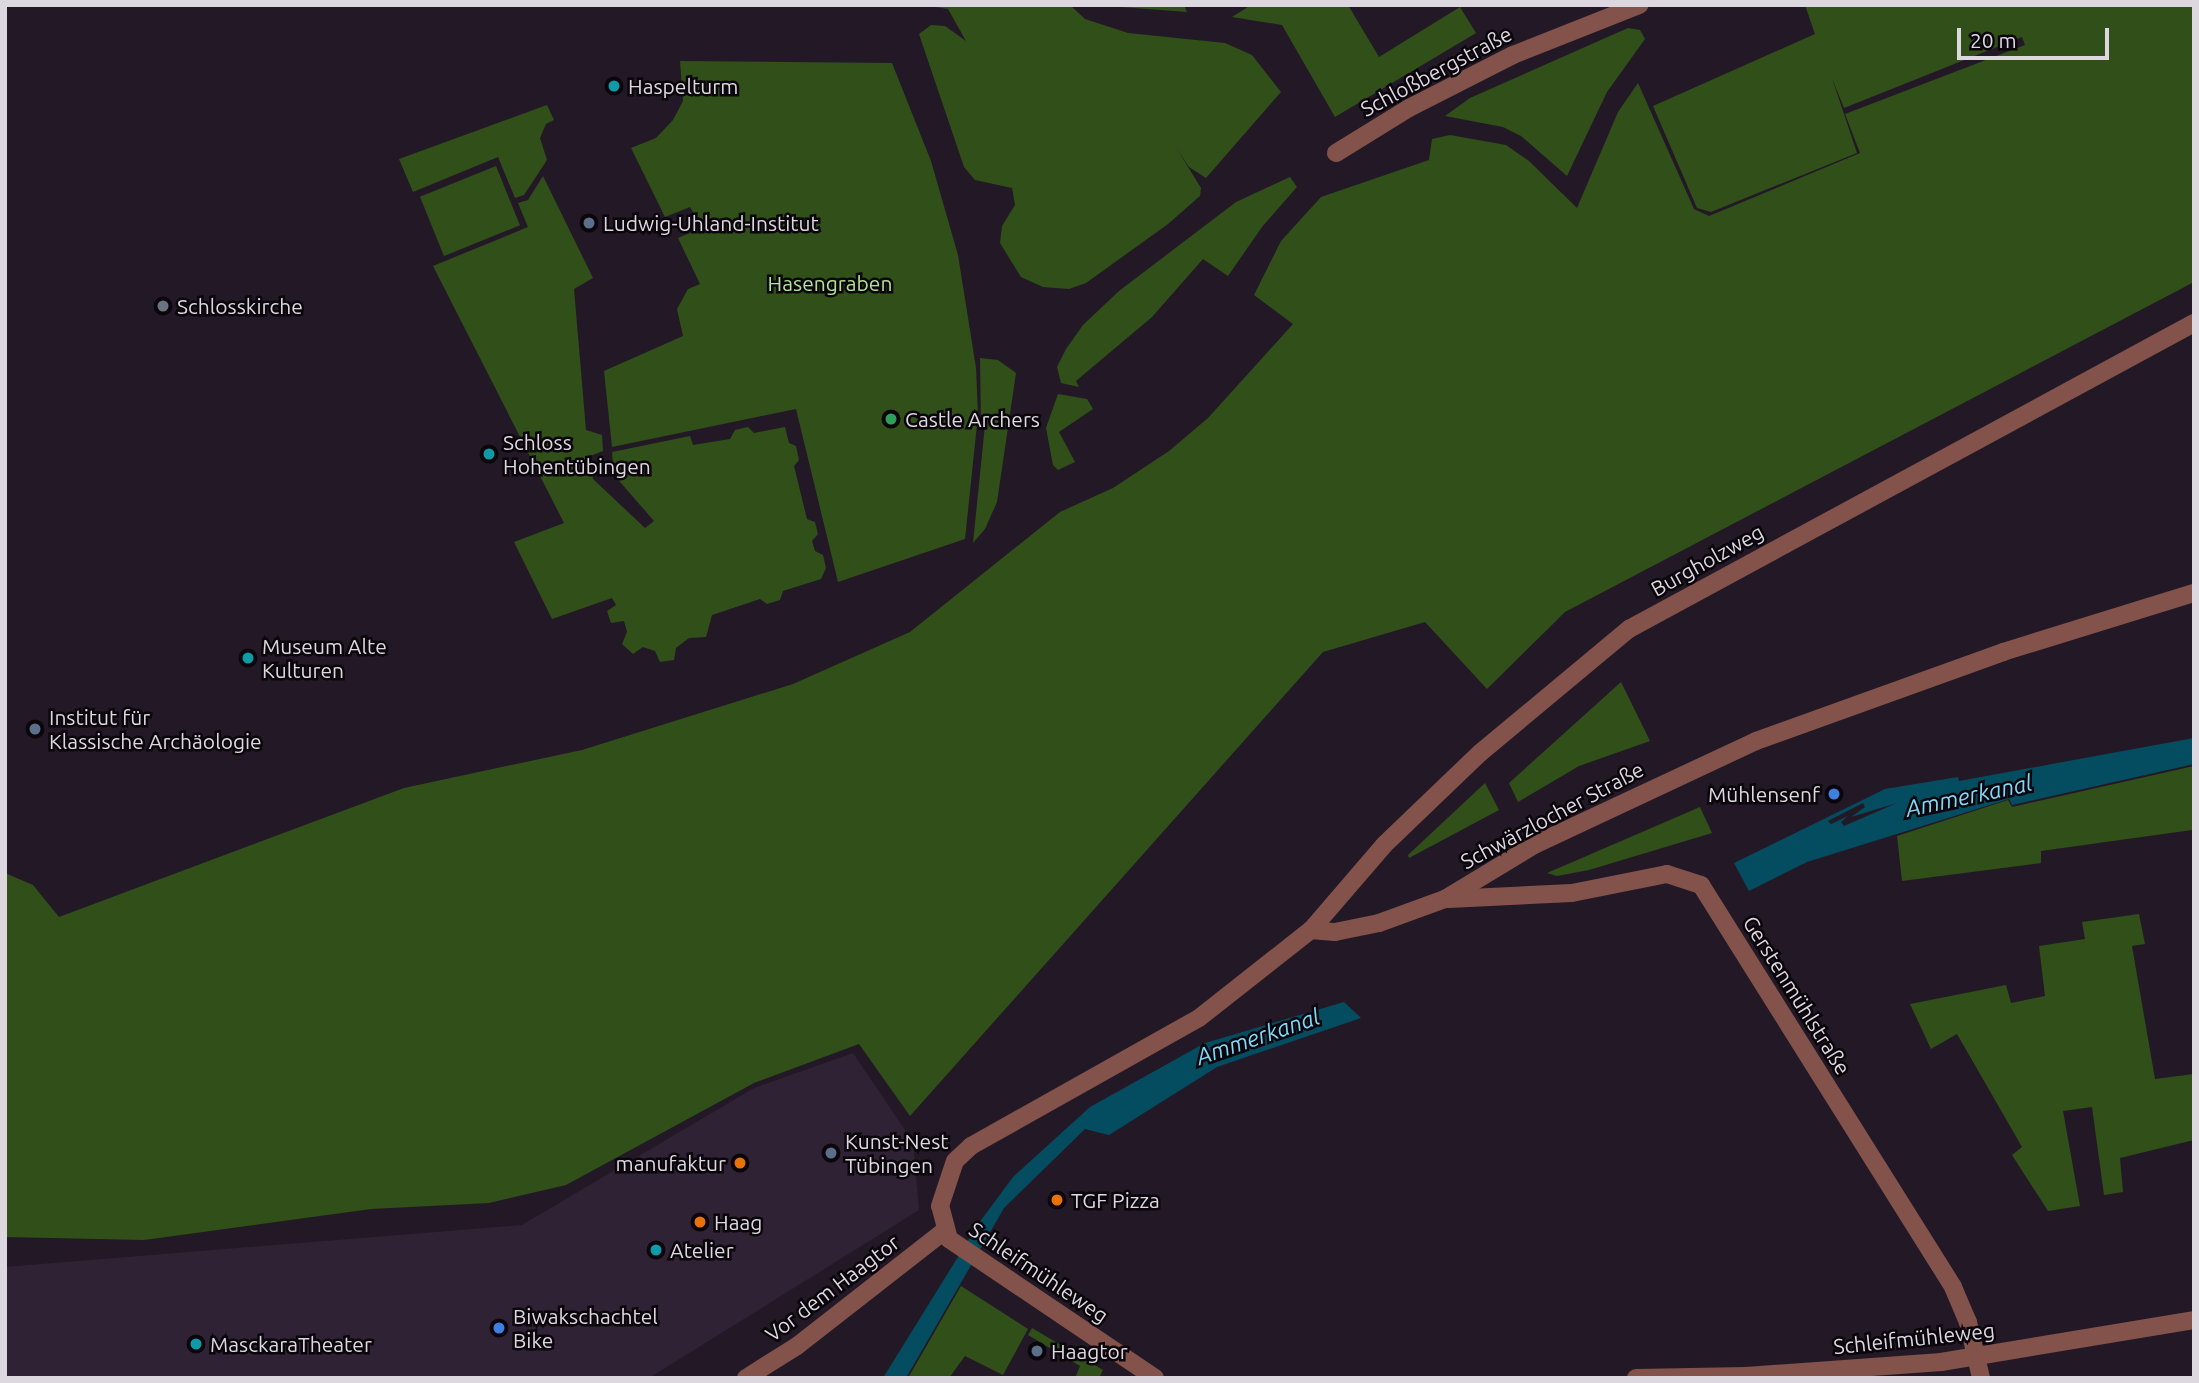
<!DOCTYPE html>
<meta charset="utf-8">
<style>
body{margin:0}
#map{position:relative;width:2199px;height:1383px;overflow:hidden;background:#231926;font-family:Ubuntu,sans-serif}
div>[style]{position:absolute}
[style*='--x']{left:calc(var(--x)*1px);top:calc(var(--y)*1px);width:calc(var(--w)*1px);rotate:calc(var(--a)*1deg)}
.built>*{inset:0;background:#2f2234}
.green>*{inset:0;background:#314f19;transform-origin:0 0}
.water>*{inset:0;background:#044d61}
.minor>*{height:18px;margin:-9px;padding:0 9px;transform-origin:9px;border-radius:9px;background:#83524a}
.dots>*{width:19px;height:19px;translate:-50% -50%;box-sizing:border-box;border:4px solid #0a060b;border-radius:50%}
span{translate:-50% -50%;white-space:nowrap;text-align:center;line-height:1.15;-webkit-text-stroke:5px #0a060b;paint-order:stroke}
.street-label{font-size:21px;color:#ddd7e0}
.poi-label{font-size:21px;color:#ddd7e0}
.left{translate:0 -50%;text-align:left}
.right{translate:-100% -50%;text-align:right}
.park-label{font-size:21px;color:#b1e290}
.water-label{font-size:23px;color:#80d8f8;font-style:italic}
.frame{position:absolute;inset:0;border:7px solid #ddd7e0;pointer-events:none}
.scale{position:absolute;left:1957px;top:28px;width:152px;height:32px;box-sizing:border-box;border:4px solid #ddd7e0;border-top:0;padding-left:9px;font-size:21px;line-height:24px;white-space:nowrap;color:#ddd7e0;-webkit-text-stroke:5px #0a060b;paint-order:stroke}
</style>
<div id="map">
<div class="built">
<i style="clip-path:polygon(853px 1053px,913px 1142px,919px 1210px,649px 1378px,5px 1378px,5px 1267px,522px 1225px,754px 1088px)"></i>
</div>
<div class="green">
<i style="clip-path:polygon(924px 5px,1070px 5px,1085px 19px,1128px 33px,1225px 43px,1252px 55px,1281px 92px,1206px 178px,1189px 167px,1177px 149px,1201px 188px,1200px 196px,1168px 224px,1086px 283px,1069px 289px,1043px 287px,1021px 277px,1000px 243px,1002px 226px,1015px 205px,1012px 188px,975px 180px,964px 167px,919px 34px,931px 25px,945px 26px,966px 41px,948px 9px)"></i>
<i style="clip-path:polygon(1118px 5px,1184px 5px,1187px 12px,1121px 7px)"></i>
<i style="clip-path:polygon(1251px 5px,1348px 5px,1379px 57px,1460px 7px,1476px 33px,1335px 117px,1282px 25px,1232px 17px)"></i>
<i style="clip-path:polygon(1805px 5px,2194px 5px,2194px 282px,1565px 612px,1487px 689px,1425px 622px,1323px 652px,910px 1116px,859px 1044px,754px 1083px,566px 1185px,489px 1203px,371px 1209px,144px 1240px,5px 1237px,5px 873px,33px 885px,59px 917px,404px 788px,582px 750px,793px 684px,910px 632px,1060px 512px,1113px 488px,1169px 451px,1208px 418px,1293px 324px,1254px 295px,1281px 241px,1321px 197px,1429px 160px,1432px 139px,1450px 135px,1506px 145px,1529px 161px,1577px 208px,1618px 112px,1638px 83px,1694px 209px,1709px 216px,1860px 153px,1845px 114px,2025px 45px,2022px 37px,1844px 108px,1832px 78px,1857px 153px,1711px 212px,1697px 208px,1653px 106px,1815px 34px)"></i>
<i style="clip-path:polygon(1628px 28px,1640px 30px,1645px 39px,1607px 92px,1567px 176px,1521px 136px,1503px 127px,1445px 116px,1470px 98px)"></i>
<i style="clip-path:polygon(680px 61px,892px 63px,931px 161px,958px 255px,976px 368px,978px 415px,965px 539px,838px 582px,796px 409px,612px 447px,604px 371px,683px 336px,677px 309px,688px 289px,700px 284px,678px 238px,702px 228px,690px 207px,665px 217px,631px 148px,656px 138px,673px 120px,683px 101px)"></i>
<i style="clip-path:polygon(547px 105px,554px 120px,546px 124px,540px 138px,547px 160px,524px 195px,515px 198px,498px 157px,413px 192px,399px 159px)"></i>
<i style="left:496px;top:166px;width:64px;height:82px;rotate:68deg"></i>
<i style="clip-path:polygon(543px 176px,593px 278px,574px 289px,586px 430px,602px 435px,603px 451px,590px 456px,593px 479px,645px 528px,654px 521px,614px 475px,612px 452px,690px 436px,693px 445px,730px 439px,735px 430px,748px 427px,754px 433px,785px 427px,789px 443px,796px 446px,799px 460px,794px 466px,807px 519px,815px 522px,818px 534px,812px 541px,815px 551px,823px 555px,826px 568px,821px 579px,783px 591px,780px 600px,767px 604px,760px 599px,712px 615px,706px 637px,689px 638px,676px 648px,674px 660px,660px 662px,655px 651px,643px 647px,633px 654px,622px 644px,627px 632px,624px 621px,611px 623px,607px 611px,616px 605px,612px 598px,552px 619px,514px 542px,564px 523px,433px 266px,528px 227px,518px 203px,528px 200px)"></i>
<i style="clip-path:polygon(1290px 177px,1297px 187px,1262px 227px,1228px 276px,1203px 259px,1152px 317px,1076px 381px,1079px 387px,1061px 383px,1057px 367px,1066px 349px,1083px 325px,1119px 291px,1236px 202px)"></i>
<i style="clip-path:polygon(980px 358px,998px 360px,1016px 373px,997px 502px,985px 529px,973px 543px,985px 425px,981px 425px)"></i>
<i style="clip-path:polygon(1058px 394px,1087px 399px,1093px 409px,1059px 432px,1075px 462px,1058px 470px,1053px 465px,1046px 428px)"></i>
<i style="clip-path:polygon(1621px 682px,1650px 741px,1579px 766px,1518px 802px,1509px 783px)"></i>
<i style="clip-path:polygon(2194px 766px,2194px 835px,2192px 830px,2041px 851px,2041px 863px,1902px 881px,1897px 836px,2008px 800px,2012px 807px)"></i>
<i style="clip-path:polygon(1485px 783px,1499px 810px,1409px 858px,1408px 855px)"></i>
<i style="clip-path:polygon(1700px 807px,1712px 833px,1589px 870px,1557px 876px,1547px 873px)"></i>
<i style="clip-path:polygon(2139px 914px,2145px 944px,2132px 946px,2155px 1079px,2194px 1074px,2194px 1140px,2120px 1158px,2123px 1192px,2104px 1195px,2092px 1107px,2063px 1111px,2080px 1206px,2048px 1211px,2012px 1155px,2022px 1147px,1957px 1034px,1931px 1049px,1910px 1004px,2006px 985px,2011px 1003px,2045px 996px,2039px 946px,2085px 939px,2082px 922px)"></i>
<i style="clip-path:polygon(961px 1286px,1028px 1329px,1003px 1375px,965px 1356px,949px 1378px,908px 1378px)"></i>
<i style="clip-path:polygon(1032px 1328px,1103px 1370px,1099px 1378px,1075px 1378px,1080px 1366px,1028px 1335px)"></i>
</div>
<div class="water">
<i style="clip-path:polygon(evenodd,2194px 738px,2194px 764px,2012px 805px,2009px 799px,1807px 862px,1749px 891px,1734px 863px,1885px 789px,1958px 777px,1959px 781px,2194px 738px,1863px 803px,1865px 807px,1851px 817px,1897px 803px,1844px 826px,1841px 822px,1848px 816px,1831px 824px,1828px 821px,1863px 803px)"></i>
<i style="clip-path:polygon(1344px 1002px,1361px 1018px,1217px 1067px,1109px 1135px,1085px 1129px,1004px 1208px,906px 1378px,883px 1378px,979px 1223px,1013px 1177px,1090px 1107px,1205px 1043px)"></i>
</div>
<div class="minor">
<i style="--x:1336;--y:153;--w:86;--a:-31.7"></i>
<i style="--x:1409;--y:108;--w:117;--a:-27"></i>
<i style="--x:1513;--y:55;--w:136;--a:-21.6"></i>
<i style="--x:1449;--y:899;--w:123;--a:-2.8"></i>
<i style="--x:1572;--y:893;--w:97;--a:-11.3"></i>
<i style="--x:1667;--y:874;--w:36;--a:18"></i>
<i style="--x:1701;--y:885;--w:474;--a:57.9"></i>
<i style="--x:1953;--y:1287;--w:38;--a:67"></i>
<i style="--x:1968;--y:1322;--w:57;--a:76.9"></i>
<i style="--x:1311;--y:930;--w:24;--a:5"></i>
<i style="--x:1335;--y:932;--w:45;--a:-11.6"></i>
<i style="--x:1379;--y:923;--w:70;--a:-20"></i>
<i style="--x:1445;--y:899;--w:104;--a:-31.2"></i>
<i style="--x:1534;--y:845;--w:245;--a:-25.1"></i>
<i style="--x:1756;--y:741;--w:263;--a:-19.8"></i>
<i style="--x:2003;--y:652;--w:200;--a:-17.2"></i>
<i style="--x:746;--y:1378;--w:60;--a:-32.1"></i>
<i style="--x:797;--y:1346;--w:187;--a:-38"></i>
<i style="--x:1155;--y:1378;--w:249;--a:-146"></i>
<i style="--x:949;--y:1239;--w:34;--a:-105"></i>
<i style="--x:940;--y:1206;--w:47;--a:-71.6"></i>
<i style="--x:955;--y:1161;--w:22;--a:-43"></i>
<i style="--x:971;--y:1146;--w:261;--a:-29.3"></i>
<i style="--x:1199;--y:1018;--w:142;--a:-38.2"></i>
<i style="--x:1311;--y:930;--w:112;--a:-49.3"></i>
<i style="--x:1384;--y:845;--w:133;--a:-43.8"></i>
<i style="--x:1480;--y:753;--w:194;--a:-39.8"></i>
<i style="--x:1629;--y:629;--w:643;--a:-28.44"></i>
<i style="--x:1636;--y:1378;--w:110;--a:-1"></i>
<i style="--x:1746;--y:1376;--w:196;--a:-4.1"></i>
<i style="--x:1941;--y:1362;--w:256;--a:-9.4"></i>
</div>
<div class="dots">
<i style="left:614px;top:86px;background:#0f9aa8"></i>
<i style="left:589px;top:223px;background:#5c6f8a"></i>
<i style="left:163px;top:306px;background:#6b7280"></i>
<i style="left:891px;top:419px;background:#2e9e5b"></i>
<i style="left:489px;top:454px;background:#0f9aa8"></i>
<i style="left:248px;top:658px;background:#0f9aa8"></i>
<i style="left:35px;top:729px;background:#5c6f8a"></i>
<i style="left:1834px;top:794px;background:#3f7fe0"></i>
<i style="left:831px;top:1153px;background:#5c6f8a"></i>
<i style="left:740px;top:1163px;background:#e8710a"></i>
<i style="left:1057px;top:1200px;background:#e8710a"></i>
<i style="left:700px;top:1222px;background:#e8710a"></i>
<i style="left:656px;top:1250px;background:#0f9aa8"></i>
<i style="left:499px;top:1328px;background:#3f7fe0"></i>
<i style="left:196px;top:1344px;background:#0f9aa8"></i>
<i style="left:1037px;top:1351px;background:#5c6f8a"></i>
</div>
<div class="street-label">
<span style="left:1436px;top:71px;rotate:-28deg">Schloßbergstraße</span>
<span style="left:1707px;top:560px;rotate:-29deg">Burgholzweg</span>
<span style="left:1552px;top:815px;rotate:-28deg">Schwärzlocher Straße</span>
<span style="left:1797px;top:995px;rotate:58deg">Gerstenmühlstraße</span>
<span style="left:1039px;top:1272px;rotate:34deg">Schleifmühleweg</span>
<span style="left:832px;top:1288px;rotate:-37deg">Vor dem Haagtor</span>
<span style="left:1914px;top:1338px;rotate:-6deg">Schleifmühleweg</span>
</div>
<div class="poi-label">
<span class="left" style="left:628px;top:86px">Haspelturm</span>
<span class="left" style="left:603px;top:223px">Ludwig-Uhland-Institut</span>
<span class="left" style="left:177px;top:306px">Schlosskirche</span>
<span class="left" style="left:905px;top:419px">Castle Archers</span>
<span class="left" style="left:503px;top:454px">Schloss<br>Hohentübingen</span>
<span class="left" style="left:262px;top:658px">Museum Alte<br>Kulturen</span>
<span class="left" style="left:49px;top:729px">Institut für<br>Klassische Archäologie</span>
<span class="right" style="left:1820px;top:794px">Mühlensenf</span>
<span class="left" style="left:845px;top:1153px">Kunst-Nest<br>Tübingen</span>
<span class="right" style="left:726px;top:1163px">manufaktur</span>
<span class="left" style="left:1071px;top:1200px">TGF Pizza</span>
<span class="left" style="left:714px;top:1222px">Haag</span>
<span class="left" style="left:670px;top:1250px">Atelier</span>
<span class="left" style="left:513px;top:1328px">Biwakschachtel<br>Bike</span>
<span class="left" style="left:210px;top:1344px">MasckaraTheater</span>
<span class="left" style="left:1051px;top:1351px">Haagtor</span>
</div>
<div class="park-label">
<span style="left:830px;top:283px">Hasengraben</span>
</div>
<div class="water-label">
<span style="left:1969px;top:796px;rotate:-12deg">Ammerkanal</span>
<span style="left:1258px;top:1037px;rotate:-19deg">Ammerkanal</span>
</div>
<div class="frame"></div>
<div class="scale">20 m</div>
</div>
